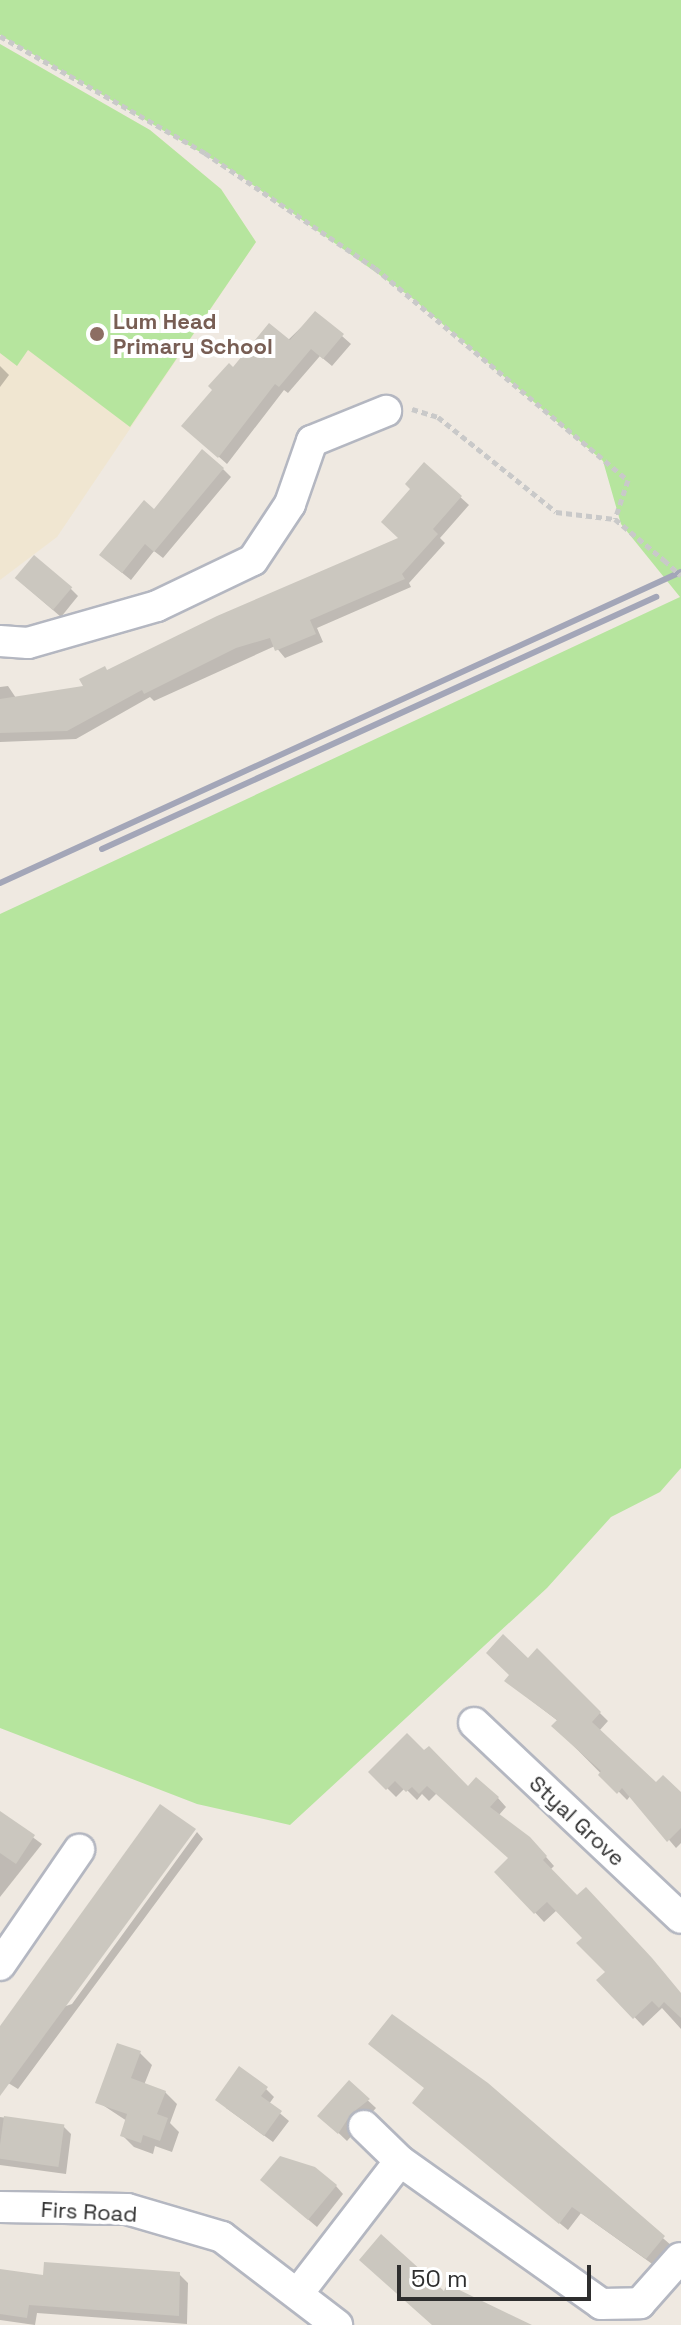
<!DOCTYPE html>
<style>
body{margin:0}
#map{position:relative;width:681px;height:2325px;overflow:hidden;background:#efe9e1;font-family:"Space Grotesk",sans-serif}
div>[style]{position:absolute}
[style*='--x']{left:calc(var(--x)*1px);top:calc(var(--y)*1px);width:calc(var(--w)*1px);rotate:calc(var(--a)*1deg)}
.education>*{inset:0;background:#f0e6d1}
.green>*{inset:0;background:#b6e59e}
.shadow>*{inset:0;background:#0003}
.building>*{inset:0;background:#cbc7bf;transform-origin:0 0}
.path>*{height:5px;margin-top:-2.5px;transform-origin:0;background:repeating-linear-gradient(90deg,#c9c9c9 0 6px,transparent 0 10px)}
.roads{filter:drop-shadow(2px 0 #b4b7c1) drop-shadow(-2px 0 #b4b7c1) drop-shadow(0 2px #b4b7c1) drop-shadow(0 -2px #b4b7c1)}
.minor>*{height:30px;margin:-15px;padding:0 15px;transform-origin:15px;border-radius:15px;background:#fff}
.rail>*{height:6px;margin:-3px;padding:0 3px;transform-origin:3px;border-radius:3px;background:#a3a6b8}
.path-bridge>*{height:5px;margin-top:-2.5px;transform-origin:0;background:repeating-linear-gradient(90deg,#c9c9c9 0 6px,transparent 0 10px)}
.dots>*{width:22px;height:22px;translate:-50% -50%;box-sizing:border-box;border:4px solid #fff;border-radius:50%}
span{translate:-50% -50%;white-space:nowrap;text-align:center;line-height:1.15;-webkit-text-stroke:8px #fff;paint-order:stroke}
.education-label{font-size:22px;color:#785e54;font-weight:700}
.left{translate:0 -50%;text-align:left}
.street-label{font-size:22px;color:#2e2e2e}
.scale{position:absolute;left:397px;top:2265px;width:194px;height:36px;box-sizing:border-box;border:4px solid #2e2e2e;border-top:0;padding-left:10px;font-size:24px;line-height:28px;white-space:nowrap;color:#2e2e2e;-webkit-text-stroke:6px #fff;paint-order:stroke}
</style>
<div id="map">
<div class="education">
<i style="clip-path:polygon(0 44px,150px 130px,221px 189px,256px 242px,57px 537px,0 580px)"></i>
</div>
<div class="green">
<i style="clip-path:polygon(0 0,681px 0,681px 1468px,660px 1492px,611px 1517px,547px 1588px,290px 1825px,197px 1804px,0 1728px,0 914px,680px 597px,621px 524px,603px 461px,412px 298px,236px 173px,0 35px)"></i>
<i style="clip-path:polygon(0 44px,150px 130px,221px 189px,256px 242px,130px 427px,28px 350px,17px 366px,0 353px)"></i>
</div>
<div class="shadow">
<i style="clip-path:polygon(316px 313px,351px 344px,332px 366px,320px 356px,288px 393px,284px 390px,227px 464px,192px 433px)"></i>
<i style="clip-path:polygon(0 366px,9px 375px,0 387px)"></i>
<i style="clip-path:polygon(425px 465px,469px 505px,440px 538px,445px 543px,409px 583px,411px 587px,317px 628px,323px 642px,285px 658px,275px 646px,154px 701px,150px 697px,76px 739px,0 742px,0 687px,8px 686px,16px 698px,86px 688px,108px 672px,401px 538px,413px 489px)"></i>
<i style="clip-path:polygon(223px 469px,231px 477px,163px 558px,154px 551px,131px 580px,110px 563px,154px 511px)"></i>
<i style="clip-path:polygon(25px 586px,70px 588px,78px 596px,61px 617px)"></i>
<i style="clip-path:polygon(537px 1651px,608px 1721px,599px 1731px,656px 1784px,681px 1795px,681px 1843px,676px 1848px,631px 1795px,627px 1800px,554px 1726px,558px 1721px,515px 1688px)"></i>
<i style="clip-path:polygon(371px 1772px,498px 1798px,506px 1807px,498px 1816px,539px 1849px,554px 1866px,550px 1870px,681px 1994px,681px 2029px,662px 2008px,643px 2026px,599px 1980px,607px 1972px,585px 1938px,557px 1910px,544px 1922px,497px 1872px,510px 1859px,437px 1793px,429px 1801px,422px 1794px,417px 1800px,405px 1788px,396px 1797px)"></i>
<i style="clip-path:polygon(1px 1814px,42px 1844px,0 1897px,0 1816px)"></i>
<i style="clip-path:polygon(197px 1832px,203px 1839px,18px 2089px,0 2078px,0 2028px,72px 2004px)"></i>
<i style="clip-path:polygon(140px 2053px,152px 2065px,144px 2085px,165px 2092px,177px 2104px,170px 2123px,179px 2132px,172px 2152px,155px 2146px,153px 2154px,134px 2147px,122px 2135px,127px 2121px,98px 2102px)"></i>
<i style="clip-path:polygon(349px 2083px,376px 2108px,347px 2141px,328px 2123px)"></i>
<i style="clip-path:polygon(487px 2085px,672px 2246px,655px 2266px,581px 2213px,568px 2230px,423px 2111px,426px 2089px)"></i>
<i style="clip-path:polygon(266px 2089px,274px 2097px,269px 2104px,289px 2121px,273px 2142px,226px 2108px)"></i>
<i style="clip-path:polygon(0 2117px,63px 2126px,71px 2134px,66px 2174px,0 2165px)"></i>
<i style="clip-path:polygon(336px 2186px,343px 2194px,317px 2227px,271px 2188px)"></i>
<i style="clip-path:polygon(0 2271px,45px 2278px,179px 2274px,188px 2283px,187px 2324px,37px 2313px,35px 2325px,0 2320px)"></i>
</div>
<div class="building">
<i style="clip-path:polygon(315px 311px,344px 334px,323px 359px,311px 349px,279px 387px,275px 384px,218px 458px,181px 426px,212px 390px,208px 386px,229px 363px,233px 367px,269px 323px,290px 340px)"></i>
<i style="clip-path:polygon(202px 449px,224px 468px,154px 552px,145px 544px,122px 573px,99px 555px,144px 500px,154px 509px)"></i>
<i style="clip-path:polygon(424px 462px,462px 496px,433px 529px,438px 534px,402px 574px,405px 579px,310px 620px,316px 634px,275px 651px,270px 638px,236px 648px,144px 694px,142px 690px,67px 731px,0 733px,0 699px,83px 686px,79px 679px,105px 666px,107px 670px,217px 616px,398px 538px,381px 522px,410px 489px,405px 484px)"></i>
<i style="left:34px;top:555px;width:50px;height:30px;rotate:40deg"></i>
<i style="clip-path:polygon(503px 1634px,528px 1658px,537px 1648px,601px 1712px,592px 1722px,656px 1782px,663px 1775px,681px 1792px,681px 1828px,667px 1842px,622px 1788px,617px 1794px,598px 1775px,601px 1771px,551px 1726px,557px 1720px,504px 1681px,509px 1675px,486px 1653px)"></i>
<i style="clip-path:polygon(407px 1733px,424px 1750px,429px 1746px,468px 1786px,476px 1777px,499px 1797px,490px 1807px,530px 1837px,547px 1856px,543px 1860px,577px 1895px,586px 1887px,652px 1958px,681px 1993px,681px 2018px,664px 2002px,659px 2008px,652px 2001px,633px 2019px,596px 1980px,605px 1972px,576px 1943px,582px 1938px,547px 1902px,534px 1914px,494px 1872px,508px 1858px,427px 1786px,419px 1794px,412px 1787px,406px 1792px,395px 1781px,386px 1790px,368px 1772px)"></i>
<i style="clip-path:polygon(160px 1804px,196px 1829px,0 2096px,0 2026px)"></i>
<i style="clip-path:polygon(0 1811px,35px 1835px,16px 1864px,0 1853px)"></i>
<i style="clip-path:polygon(392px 2014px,488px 2083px,665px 2236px,646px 2259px,572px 2207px,559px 2224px,412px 2103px,424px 2088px,368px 2044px)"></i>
<i style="clip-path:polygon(117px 2043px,141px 2051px,131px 2078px,166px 2091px,157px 2114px,168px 2118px,160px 2141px,143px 2135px,141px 2143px,120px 2136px,127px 2114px,95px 2103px)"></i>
<i style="clip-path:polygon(239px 2066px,268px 2087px,261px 2096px,282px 2111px,264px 2136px,215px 2100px)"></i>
<i style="clip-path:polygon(349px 2080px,370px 2099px,351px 2114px,338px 2134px,317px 2116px)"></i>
<i style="left:4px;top:2116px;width:61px;height:43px;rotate:8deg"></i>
<i style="clip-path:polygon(280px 2156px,315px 2167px,337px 2185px,308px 2220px,260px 2180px)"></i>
<i style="clip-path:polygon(381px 2234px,444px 2291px,447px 2284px,532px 2325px,432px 2325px,359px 2260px)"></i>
<i style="clip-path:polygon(44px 2262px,180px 2272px,179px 2316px,29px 2305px,27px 2318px,0 2314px,0 2269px,43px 2275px)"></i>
</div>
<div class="path">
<i style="--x:0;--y:36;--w:236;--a:29.7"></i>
<i style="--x:205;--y:153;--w:205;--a:34.1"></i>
<i style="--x:375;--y:268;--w:330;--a:40"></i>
<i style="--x:628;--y:480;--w:41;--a:108.4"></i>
<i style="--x:615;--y:519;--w:64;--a:39.9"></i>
<i style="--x:412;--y:409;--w:27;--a:17"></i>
<i style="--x:438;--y:417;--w:151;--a:38.8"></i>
<i style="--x:556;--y:512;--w:59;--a:6.8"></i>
</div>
<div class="roads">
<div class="minor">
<i style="--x:0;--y:641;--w:28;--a:4"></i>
<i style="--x:28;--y:643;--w:134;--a:-16"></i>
<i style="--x:157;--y:606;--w:106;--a:-25.6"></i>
<i style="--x:253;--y:560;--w:67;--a:-56.5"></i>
<i style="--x:290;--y:504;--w:67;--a:-70.8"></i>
<i style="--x:312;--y:441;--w:80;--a:-22.1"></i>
<i style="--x:474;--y:1723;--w:284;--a:43.3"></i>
<i style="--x:0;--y:1965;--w:140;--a:-55.5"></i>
<i style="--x:364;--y:2126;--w:50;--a:44.2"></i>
<i style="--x:0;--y:2207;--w:127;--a:0.9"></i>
<i style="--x:127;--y:2209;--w:99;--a:16.4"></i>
<i style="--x:222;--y:2237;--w:145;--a:37.4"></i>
<i style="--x:299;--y:2292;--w:165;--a:-52.4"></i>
<i style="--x:400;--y:2161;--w:247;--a:35.4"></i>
<i style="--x:601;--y:2304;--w:39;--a:-1"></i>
<i style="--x:640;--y:2303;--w:60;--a:-48.4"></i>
</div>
</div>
<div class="rail">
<i style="--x:102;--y:849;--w:609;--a:-24.46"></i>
<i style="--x:0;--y:883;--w:749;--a:-24.55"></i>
</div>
<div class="path-bridge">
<i style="--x:664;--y:560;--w:23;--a:43"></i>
</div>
<div class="dots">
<i style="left:97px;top:334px;background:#8d6e63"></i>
</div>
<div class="education-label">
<span class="left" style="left:113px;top:334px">Lum Head<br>Primary School</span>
</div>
<div class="street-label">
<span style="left:577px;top:1821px;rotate:43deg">Styal Grove</span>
<span style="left:89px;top:2212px;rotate:3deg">Firs Road</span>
</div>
<div class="scale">50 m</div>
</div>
